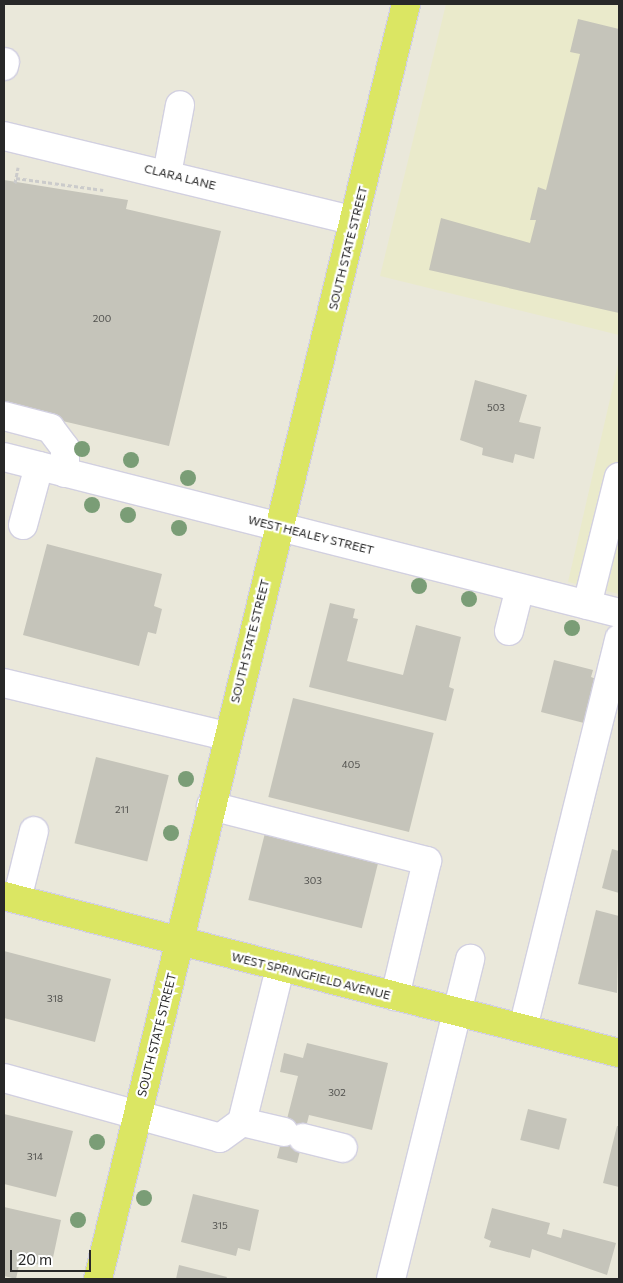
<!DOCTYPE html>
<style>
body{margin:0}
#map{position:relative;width:623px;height:1283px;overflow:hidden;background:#eae8da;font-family:Commissioner,sans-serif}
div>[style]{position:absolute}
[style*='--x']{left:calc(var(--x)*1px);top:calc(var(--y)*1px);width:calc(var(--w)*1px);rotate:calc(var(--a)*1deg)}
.education>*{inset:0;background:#eaeacb}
.building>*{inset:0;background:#c5c4ba;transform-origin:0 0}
.path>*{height:3px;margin-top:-1.5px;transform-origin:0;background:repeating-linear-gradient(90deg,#cbcbcb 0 4px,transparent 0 6.5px)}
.roads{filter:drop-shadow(1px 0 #d2d0e0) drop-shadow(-1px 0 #d2d0e0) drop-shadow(0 1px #d2d0e0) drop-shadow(0 -1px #d2d0e0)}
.minor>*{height:28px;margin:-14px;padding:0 14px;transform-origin:14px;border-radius:14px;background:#fff}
.major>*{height:28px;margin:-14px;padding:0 14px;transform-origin:14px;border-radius:14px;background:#dbe663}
.trees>*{width:16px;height:16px;margin:-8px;border-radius:50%;background:#7a9d76}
span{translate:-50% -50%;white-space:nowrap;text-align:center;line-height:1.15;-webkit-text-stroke:4.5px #fff;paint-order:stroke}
.number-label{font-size:10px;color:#4f4f4c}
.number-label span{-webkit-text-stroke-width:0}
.street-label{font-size:12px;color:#282828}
.frame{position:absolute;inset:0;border:5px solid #282828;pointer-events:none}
.scale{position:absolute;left:10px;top:1250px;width:81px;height:22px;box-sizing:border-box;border:2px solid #282828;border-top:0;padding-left:6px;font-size:15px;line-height:18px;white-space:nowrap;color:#282828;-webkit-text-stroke:4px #fff;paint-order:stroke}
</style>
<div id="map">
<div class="education">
<i style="clip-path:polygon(446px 4px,619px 4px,619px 335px,380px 276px)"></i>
<i style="clip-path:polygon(619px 360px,619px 594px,568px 582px)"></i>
</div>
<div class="building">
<i style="clip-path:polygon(578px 19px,619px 29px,619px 313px,429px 270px,441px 218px,530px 243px,536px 220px,530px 220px,538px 187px,546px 190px,580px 54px,570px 52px)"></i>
<i style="clip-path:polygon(4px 180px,128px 200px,126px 209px,221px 231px,169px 446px,37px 415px,4px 415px)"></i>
<i style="clip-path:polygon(475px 380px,527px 395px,519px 422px,541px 427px,534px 459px,515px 454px,513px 463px,482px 455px,483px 448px,460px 440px)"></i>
<i style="clip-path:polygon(47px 544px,162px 574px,154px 606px,162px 609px,156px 634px,148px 632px,139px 666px,23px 635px)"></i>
<i style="clip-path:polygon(330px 603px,355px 609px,353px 618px,358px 619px,347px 661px,403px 675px,416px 625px,461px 637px,449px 687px,454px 689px,446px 721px,309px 687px)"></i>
<i style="clip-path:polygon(554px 660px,593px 670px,591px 677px,596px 679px,584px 723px,541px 712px)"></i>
<i style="left:293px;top:698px;width:145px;height:102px;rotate:14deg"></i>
<i style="left:96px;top:757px;width:75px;height:89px;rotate:14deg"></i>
<i style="left:265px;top:833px;width:117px;height:69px;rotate:14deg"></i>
<i style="clip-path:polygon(612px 849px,619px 851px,619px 893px,602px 888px)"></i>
<i style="clip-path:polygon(596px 910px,619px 916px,617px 993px,578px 984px)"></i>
<i style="clip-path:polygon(4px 951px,111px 979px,95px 1042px,4px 1018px)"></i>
<i style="clip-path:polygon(307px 1043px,388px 1063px,372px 1130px,309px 1115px,297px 1163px,277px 1158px,298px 1076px,280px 1072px,284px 1053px,303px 1058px)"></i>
<i style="left:528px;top:1109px;width:40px;height:32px;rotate:14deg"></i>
<i style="clip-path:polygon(4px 1114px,73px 1131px,56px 1197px,4px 1184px)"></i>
<i style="clip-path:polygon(617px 1126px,619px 1126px,619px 1187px,603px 1183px)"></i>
<i style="clip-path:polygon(193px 1194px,259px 1210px,250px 1251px,238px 1248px,236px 1256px,181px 1242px)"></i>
<i style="clip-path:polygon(4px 1207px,61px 1220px,51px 1267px,20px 1261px,16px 1279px,4px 1276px)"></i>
<i style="clip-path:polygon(492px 1208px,550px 1223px,547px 1234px,561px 1238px,563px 1229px,616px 1243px,607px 1275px,532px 1249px,530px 1258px,489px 1247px,491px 1241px,484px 1238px)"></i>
<i style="clip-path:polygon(179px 1265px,227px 1277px,226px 1279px,176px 1279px)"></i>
</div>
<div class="path">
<i style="--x:16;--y:178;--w:88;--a:7.9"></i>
<i style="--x:15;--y:183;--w:16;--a:-79"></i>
</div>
<div class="roads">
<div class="minor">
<i style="--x:4;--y:66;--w:4;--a:-76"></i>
<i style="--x:4;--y:136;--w:361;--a:13.6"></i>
<i style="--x:167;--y:174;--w:70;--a:-79.3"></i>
<i style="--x:4;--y:416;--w:48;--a:14.6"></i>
<i style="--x:50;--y:428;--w:25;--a:53"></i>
<i style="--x:65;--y:448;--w:25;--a:90"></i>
<i style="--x:4;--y:457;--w:634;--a:14.23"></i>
<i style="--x:23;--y:525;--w:61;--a:-74.8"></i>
<i style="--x:587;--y:605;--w:132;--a:-76"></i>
<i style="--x:509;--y:631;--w:44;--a:-75.7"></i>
<i style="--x:4;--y:683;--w:229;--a:13.4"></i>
<i style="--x:211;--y:806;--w:223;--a:14.3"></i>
<i style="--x:427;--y:861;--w:139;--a:103.3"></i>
<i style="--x:17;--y:899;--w:70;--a:-76"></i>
<i style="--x:523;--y:1028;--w:401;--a:-76.1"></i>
<i style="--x:4;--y:1078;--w:224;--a:15.5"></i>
<i style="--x:220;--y:1138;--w:27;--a:-36"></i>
<i style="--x:242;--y:1122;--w:159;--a:-76.1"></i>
<i style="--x:242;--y:1122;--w:43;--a:13.4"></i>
<i style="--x:303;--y:1138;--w:41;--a:14"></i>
<i style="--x:391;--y:1279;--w:330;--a:-76.1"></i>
</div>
<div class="major">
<i style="--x:4;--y:896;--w:635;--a:14.32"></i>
<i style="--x:98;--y:1279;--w:1312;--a:-76.42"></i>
</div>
</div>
<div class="trees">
<i style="left:82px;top:449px"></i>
<i style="left:131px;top:460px"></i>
<i style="left:188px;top:478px"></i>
<i style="left:92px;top:505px"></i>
<i style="left:128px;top:515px"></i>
<i style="left:179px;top:528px"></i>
<i style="left:419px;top:586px"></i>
<i style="left:469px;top:599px"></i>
<i style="left:572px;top:628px"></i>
<i style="left:186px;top:779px"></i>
<i style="left:171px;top:833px"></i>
<i style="left:97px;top:1142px"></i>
<i style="left:144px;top:1198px"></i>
<i style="left:78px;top:1220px"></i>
</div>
<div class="number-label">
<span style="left:102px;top:319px">200</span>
<span style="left:496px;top:408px">503</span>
<span style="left:351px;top:765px">405</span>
<span style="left:122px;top:810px">211</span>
<span style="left:313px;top:881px">303</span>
<span style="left:55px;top:999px">318</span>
<span style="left:337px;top:1093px">302</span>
<span style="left:35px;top:1157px">314</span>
<span style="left:220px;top:1226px">315</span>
</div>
<div class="street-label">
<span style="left:180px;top:177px;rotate:14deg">CLARA LANE</span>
<span style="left:348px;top:248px;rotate:-76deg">SOUTH STATE STREET</span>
<span style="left:311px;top:535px;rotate:14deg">WEST HEALEY STREET</span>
<span style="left:250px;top:641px;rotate:-76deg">SOUTH STATE STREET</span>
<span style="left:311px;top:976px;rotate:14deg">WEST SPRINGFIELD AVENUE</span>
<span style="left:157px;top:1035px;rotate:-76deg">SOUTH STATE STREET</span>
</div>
<div class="frame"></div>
<div class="scale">20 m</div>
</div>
